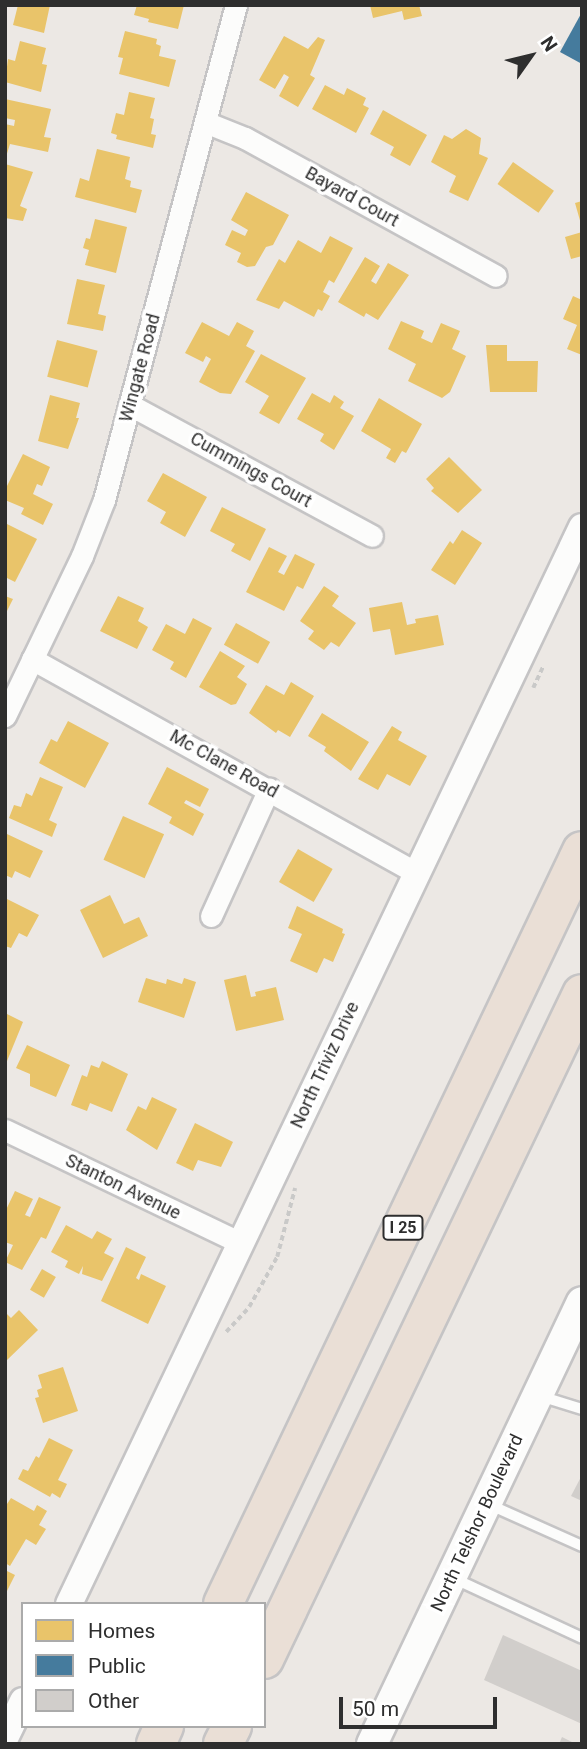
<!DOCTYPE html>
<style>
body{margin:0}
#map{position:relative;width:587px;height:1749px;overflow:hidden;background:#ece8e4;font-family:Roboto,sans-serif}
div>[style]{position:absolute}
[style*='--x']{left:calc(var(--x)*1px);top:calc(var(--y)*1px);width:calc(var(--w)*1px);rotate:calc(var(--a)*1deg)}
.homes>*{inset:0;background:#e9c46a;transform-origin:0 0}
.public>*{inset:0;background:#457b9d}
.building>*{inset:0;background:#d1cecb}
.path>*{height:3.5px;margin-top:-1.75px;transform-origin:0;background:repeating-linear-gradient(90deg,#c9c9c8 0 5px,transparent 0 8.5px)}
.roads{filter:drop-shadow(2px 0 #c5c4c5) drop-shadow(-2px 0 #c5c4c5) drop-shadow(0 2px #c5c4c5) drop-shadow(0 -2px #c5c4c5)}
.service>*{height:10px;margin:-5px;padding:0 5px;transform-origin:5px;border-radius:5px;background:#fcfcfb}
.minor>*{height:21px;margin:-10.5px;padding:0 10.5px;transform-origin:10.5px;border-radius:10.5px;background:#fcfcfb}
.tertiary>*{height:26px;margin:-13px;padding:0 13px;transform-origin:13px;border-radius:13px;background:#fcfcfb}
.secondary>*{height:30px;margin:-15px;padding:0 15px;transform-origin:15px;border-radius:15px;background:#fcfcfb}
.motorway>*{height:38px;margin:-19px;padding:0 19px;transform-origin:19px;border-radius:19px;background:#eadfd6}
span{translate:-50% -50%;white-space:nowrap;text-align:center;line-height:1.15;-webkit-text-stroke:7px #fff;paint-order:stroke}
.shield-label span{padding:2px 5px;background:#fff;border:2px solid;border-radius:5px;-webkit-text-stroke-width:0}
.shield-label{font-size:16px;color:#2e2e2e;font-weight:700}
.street-label{font-size:18px;color:#2e2e2e}
.frame{position:absolute;inset:0;border:7px solid #2e2e2e;pointer-events:none}
.legend{position:absolute;left:21px;top:1602px;width:245px;height:126px;box-sizing:border-box;background:#fff;border:2px solid #ababab;margin:0;padding:9px 12px;list-style:none;font-size:21px;color:#2e2e2e}
.legend li{display:flex;align-items:center;gap:14px;height:35px}
.legend b{width:35px;border:2px solid #ababab}
.north{position:absolute;left:496px;top:21px;width:70px;height:70px;-webkit-text-stroke:5px #fff;paint-order:stroke;rotate:56deg;font-size:19px;font-weight:700;line-height:28px;text-align:center;color:#2e2e2e}
.north::after{content:'';display:block;margin:auto;width:24px;height:32px;background:#2e2e2e;clip-path:polygon(50% 0,100% 100%,50% 72%,0 100%)}
.scale{position:absolute;left:339px;top:1697px;width:158px;height:32px;box-sizing:border-box;border:4px solid #2e2e2e;border-top:0;padding-left:9px;font-size:21px;line-height:24px;white-space:nowrap;color:#2e2e2e;-webkit-text-stroke:5px #fff;paint-order:stroke}
</style>
<div id="map">
<div class="homes">
<i style="clip-path:polygon(18px 5px,50px 5px,44px 33px,13px 25px)"></i>
<i style="clip-path:polygon(137px 5px,184px 5px,178px 29px,148px 22px,149px 19px,134px 15px)"></i>
<i style="clip-path:polygon(370px 5px,419px 5px,422px 16px,404px 20px,402px 11px,373px 18px)"></i>
<i style="clip-path:polygon(125px 31px,157px 39px,156px 44px,161px 46px,159px 56px,176px 60px,169px 87px,119px 74px,123px 58px,118px 57px)"></i>
<i style="clip-path:polygon(284px 36px,308px 49px,318px 37px,325px 40px,310px 75px,315px 78px,298px 107px,279px 96px,289px 77px,284px 74px,275px 89px,259px 80px)"></i>
<i style="clip-path:polygon(20px 41px,46px 48px,42px 64px,47px 65px,41px 92px,5px 82px,8px 59px,15px 61px)"></i>
<i style="clip-path:polygon(325px 85px,344px 95px,347px 88px,366px 98px,363px 105px,369px 108px,356px 133px,312px 109px)"></i>
<i style="clip-path:polygon(129px 92px,155px 98px,150px 118px,154px 119px,151px 134px,156px 135px,153px 148px,116px 139px,117px 135px,111px 133px,116px 113px,124px 115px)"></i>
<i style="clip-path:polygon(5px 99px,51px 109px,44px 137px,51px 138px,48px 152px,10px 144px,5px 160px,5px 124px,14px 126px,15px 120px,5px 118px)"></i>
<i style="clip-path:polygon(383px 110px,427px 135px,410px 166px,390px 155px,394px 147px,370px 134px)"></i>
<i style="clip-path:polygon(466px 129px,481px 138px,479px 154px,488px 158px,468px 201px,449px 192px,456px 176px,431px 162px,444px 135px,452px 139px)"></i>
<i style="clip-path:polygon(97px 149px,130px 157px,125px 179px,131px 181px,130px 187px,142px 190px,136px 213px,75px 197px,80px 178px,89px 181px)"></i>
<i style="left:513px;top:162px;width:50px;height:27px;rotate:35deg"></i>
<i style="clip-path:polygon(5px 164px,33px 172px,20px 206px,27px 209px,23px 221px,5px 218px)"></i>
<i style="clip-path:polygon(246px 192px,289px 215px,273px 245px,266px 247px,255px 266px,247px 267px,237px 262px,241px 253px,225px 245px,232px 230px,245px 236px,248px 230px,231px 220px)"></i>
<i style="clip-path:polygon(582px 201px,582px 224px,581px 224px,575px 203px)"></i>
<i style="clip-path:polygon(95px 219px,127px 227px,116px 273px,85px 265px,89px 250px,83px 248px,86px 238px,90px 239px)"></i>
<i style="clip-path:polygon(582px 232px,582px 256px,571px 259px,565px 237px)"></i>
<i style="clip-path:polygon(330px 236px,353px 248px,334px 283px,329px 280px,323px 292px,330px 296px,322px 311px,318px 309px,314px 317px,284px 301px,279px 309px,256px 300px,279px 259px,285px 263px,298px 240px,321px 253px)"></i>
<i style="clip-path:polygon(365px 257px,380px 266px,371px 281px,376px 284px,388px 263px,409px 275px,378px 320px,366px 313px,364px 317px,338px 302px)"></i>
<i style="clip-path:polygon(77px 279px,105px 285px,98px 314px,106px 316px,103px 331px,67px 324px)"></i>
<i style="clip-path:polygon(573px 296px,582px 300px,582px 355px,567px 349px,577px 325px,563px 319px)"></i>
<i style="clip-path:polygon(401px 321px,424px 331px,421px 338px,432px 343px,441px 323px,460px 331px,452px 349px,466px 356px,450px 392px,442px 398px,408px 381px,416px 364px,388px 349px)"></i>
<i style="clip-path:polygon(202px 322px,229px 336px,237px 322px,254px 331px,246px 346px,255px 351px,231px 394px,220px 393px,199px 382px,211px 359px,206px 356px,203px 362px,185px 353px)"></i>
<i style="left:57px;top:340px;width:42px;height:38px;rotate:15deg"></i>
<i style="clip-path:polygon(486px 345px,507px 345px,507px 361px,538px 361px,537px 392px,490px 392px)"></i>
<i style="clip-path:polygon(261px 354px,306px 378px,279px 424px,259px 413px,269px 396px,245px 382px)"></i>
<i style="clip-path:polygon(312px 393px,330px 403px,334px 395px,344px 402px,340px 408px,354px 416px,334px 450px,320px 441px,324px 434px,297px 419px)"></i>
<i style="clip-path:polygon(50px 395px,80px 403px,76px 418px,79px 418px,68px 449px,38px 441px)"></i>
<i style="clip-path:polygon(379px 398px,422px 424px,406px 453px,402px 451px,395px 463px,386px 458px,391px 449px,361px 431px)"></i>
<i style="clip-path:polygon(23px 454px,50px 467px,42px 486px,37px 484px,33px 494px,53px 504px,43px 525px,21px 514px,24px 508px,5px 500px,5px 490px)"></i>
<i style="clip-path:polygon(449px 457px,482px 490px,458px 513px,431px 491px,434px 488px,426px 479px)"></i>
<i style="clip-path:polygon(163px 473px,207px 497px,185px 537px,160px 523px,166px 512px,147px 501px)"></i>
<i style="clip-path:polygon(222px 507px,266px 529px,250px 561px,231px 551px,235px 544px,210px 531px)"></i>
<i style="clip-path:polygon(5px 523px,37px 539px,15px 582px,5px 577px)"></i>
<i style="clip-path:polygon(462px 530px,482px 543px,455px 585px,431px 570px,450px 541px,453px 544px)"></i>
<i style="clip-path:polygon(269px 547px,287px 556px,278px 572px,284px 575px,295px 554px,315px 564px,303px 589px,297px 586px,284px 611px,246px 592px)"></i>
<i style="clip-path:polygon(324px 586px,339px 596px,332px 606px,356px 623px,339px 647px,331px 642px,324px 650px,308px 639px,314px 631px,300px 621px)"></i>
<i style="clip-path:polygon(5px 596px,13px 599px,5px 615px)"></i>
<i style="clip-path:polygon(118px 596px,144px 608px,138px 621px,148px 627px,137px 649px,100px 631px)"></i>
<i style="clip-path:polygon(402px 602px,407px 625px,416px 623px,415px 619px,438px 615px,444px 645px,395px 655px,390px 629px,373px 632px,369px 608px)"></i>
<i style="clip-path:polygon(193px 618px,212px 628px,186px 678px,170px 669px,174px 662px,152px 650px,166px 624px,185px 634px)"></i>
<i style="left:236px;top:623px;width:39px;height:25px;rotate:29deg"></i>
<i style="clip-path:polygon(220px 651px,245px 666px,237px 677px,247px 684px,236px 704px,231px 705px,199px 687px)"></i>
<i style="clip-path:polygon(291px 682px,314px 696px,290px 737px,278px 730px,276px 733px,249px 713px,266px 685px,284px 695px)"></i>
<i style="clip-path:polygon(322px 713px,369px 742px,351px 771px,324px 751px,326px 747px,308px 736px)"></i>
<i style="clip-path:polygon(68px 721px,109px 743px,85px 788px,39px 763px,51px 739px,57px 742px)"></i>
<i style="clip-path:polygon(392px 726px,402px 732px,398px 740px,427px 756px,410px 786px,387px 774px,378px 790px,358px 779px)"></i>
<i style="clip-path:polygon(167px 767px,209px 789px,200px 807px,186px 800px,184px 803px,204px 814px,193px 836px,169px 823px,172px 817px,148px 804px)"></i>
<i style="clip-path:polygon(40px 777px,63px 787px,49px 820px,57px 824px,52px 837px,9px 818px,14px 805px,21px 807px,26px 793px,32px 796px)"></i>
<i style="left:123px;top:816px;width:45px;height:48px;rotate:24deg"></i>
<i style="clip-path:polygon(7px 834px,43px 851px,30px 878px,15px 871px,12px 878px,5px 875px)"></i>
<i style="left:298px;top:849px;width:40px;height:38px;rotate:30deg"></i>
<i style="clip-path:polygon(110px 895px,124px 924px,139px 917px,148px 936px,103px 958px,80px 910px)"></i>
<i style="clip-path:polygon(5px 898px,39px 915px,27px 937px,19px 933px,11px 948px,5px 946px)"></i>
<i style="clip-path:polygon(297px 906px,343px 929px,342px 933px,345px 934px,333px 962px,324px 958px,317px 973px,290px 961px,302px 934px,288px 928px)"></i>
<i style="clip-path:polygon(246px 975px,251px 997px,256px 996px,255px 992px,276px 987px,284px 1020px,236px 1031px,224px 980px)"></i>
<i style="clip-path:polygon(146px 978px,166px 984px,167px 979px,182px 984px,184px 978px,196px 982px,184px 1018px,138px 1002px)"></i>
<i style="clip-path:polygon(5px 1013px,23px 1022px,5px 1066px)"></i>
<i style="clip-path:polygon(27px 1045px,70px 1065px,56px 1097px,30px 1086px,30px 1074px,16px 1068px)"></i>
<i style="clip-path:polygon(102px 1061px,128px 1074px,112px 1112px,90px 1103px,87px 1111px,71px 1105px,82px 1075px,87px 1077px,91px 1065px,99px 1068px)"></i>
<i style="clip-path:polygon(152px 1097px,177px 1109px,157px 1150px,126px 1130px,138px 1106px,146px 1110px)"></i>
<i style="clip-path:polygon(195px 1123px,233px 1142px,221px 1167px,198px 1160px,193px 1171px,176px 1163px)"></i>
<i style="clip-path:polygon(15px 1191px,33px 1199px,25px 1215px,30px 1217px,39px 1197px,61px 1207px,46px 1239px,41px 1237px,22px 1270px,5px 1262px,13px 1245px,5px 1242px,5px 1212px)"></i>
<i style="clip-path:polygon(66px 1225px,92px 1239px,97px 1231px,112px 1239px,104px 1253px,114px 1258px,102px 1281px,82px 1274px,83px 1266px,79px 1274px,65px 1267px,68px 1261px,51px 1252px)"></i>
<i style="clip-path:polygon(126px 1247px,146px 1257px,136px 1278px,139px 1280px,141px 1274px,166px 1286px,148px 1324px,101px 1301px)"></i>
<i style="left:42px;top:1269px;width:16px;height:24px;rotate:30deg"></i>
<i style="clip-path:polygon(19px 1310px,38px 1330px,5px 1362px,5px 1312px,11px 1318px)"></i>
<i style="clip-path:polygon(63px 1367px,78px 1411px,43px 1423px,35px 1398px,39px 1397px,37px 1390px,42px 1388px,38px 1375px)"></i>
<i style="clip-path:polygon(49px 1438px,73px 1450px,58px 1480px,67px 1484px,60px 1498px,52px 1493px,50px 1497px,18px 1479px,23px 1469px,28px 1471px,36px 1456px,39px 1458px)"></i>
<i style="clip-path:polygon(11px 1498px,34px 1511px,37px 1505px,47px 1511px,39px 1525px,46px 1529px,36px 1545px,26px 1539px,10px 1566px,5px 1563px,5px 1507px)"></i>
<i style="clip-path:polygon(5px 1570px,15px 1575px,5px 1595px)"></i>
</div>
<div class="public">
<i style="clip-path:polygon(582px 12px,582px 64px,560px 52px)"></i>
</div>
<div class="building">
<i style="clip-path:polygon(582px 1475px,582px 1501px,571px 1496px)"></i>
<i style="clip-path:polygon(503px 1635px,582px 1671px,582px 1724px,484px 1680px)"></i>
<i style="clip-path:polygon(562px 1737px,576px 1744px,559px 1744px)"></i>
</div>
<div class="path">
<i style="--x:533;--y:688;--w:23;--a:-65"></i>
<i style="--x:226;--y:1332;--w:34;--a:-47"></i>
<i style="--x:249;--y:1307;--w:57;--a:-60.8"></i>
<i style="--x:277;--y:1257;--w:71;--a:-75.4"></i>
</div>
<div class="roads">
<div class="service">
<i style="--x:540;--y:1396;--w:44;--a:17.2"></i>
<i style="--x:488;--y:1504;--w:103;--a:24.1"></i>
<i style="--x:453;--y:1578;--w:142;--a:24.9"></i>
</div>
<div class="minor">
<i style="--x:205;--y:122;--w:43;--a:21.8"></i>
<i style="--x:245;--y:138;--w:286;--a:28.8"></i>
<i style="--x:130;--y:405;--w:275;--a:28.4"></i>
<i style="--x:32;--y:659;--w:438;--a:29.1"></i>
<i style="--x:5;--y:716;--w:178;--a:-64.3"></i>
<i style="--x:82;--y:556;--w:60;--a:-68.6"></i>
<i style="--x:104;--y:500;--w:512;--a:-75.07"></i>
<i style="--x:211;--y:916;--w:140;--a:-65.5"></i>
<i style="--x:5;--y:1130;--w:262;--a:25.6"></i>
</div>
<div class="tertiary">
<i style="--x:69;--y:1604;--w:1193;--a:-64.53"></i>
<i style="--x:5;--y:1738;--w:41;--a:-64.1"></i>
</div>
<div class="secondary">
<i style="--x:372;--y:1744;--w:489;--a:-64.6"></i>
</div>
<div class="motorway">
<i style="--x:223;--y:1604;--w:834;--a:-64.51"></i>
<i style="--x:264;--y:1659;--w:737;--a:-64.44"></i>
<i style="--x:156;--y:1744;--w:20;--a:-66"></i>
<i style="--x:223;--y:1744;--w:20;--a:-63"></i>
</div>
</div>
<div class="shield-label">
<span style="left:403px;top:1228px">I 25</span>
</div>
<div class="street-label">
<span style="left:352px;top:197px;rotate:29deg">Bayard Court</span>
<span style="left:140px;top:368px;rotate:-75deg">Wingate Road</span>
<span style="left:251px;top:470px;rotate:29deg">Cummings Court</span>
<span style="left:224px;top:764px;rotate:29deg">Mc Clane Road</span>
<span style="left:325px;top:1065px;rotate:-65deg">North Triviz Drive</span>
<span style="left:123px;top:1187px;rotate:26deg">Stanton Avenue</span>
<span style="left:477px;top:1523px;rotate:-65deg">North Telshor Boulevard</span>
</div>
<div class="frame"></div>
<ul class="legend">
<li><b style="height:19px;background:#e9c46a"></b>Homes</li>
<li><b style="height:19px;background:#457b9d"></b>Public</li>
<li><b style="height:19px;background:#d1cecb"></b>Other</li>
</ul>
<div class="north">N</div>
<div class="scale">50 m</div>
</div>
